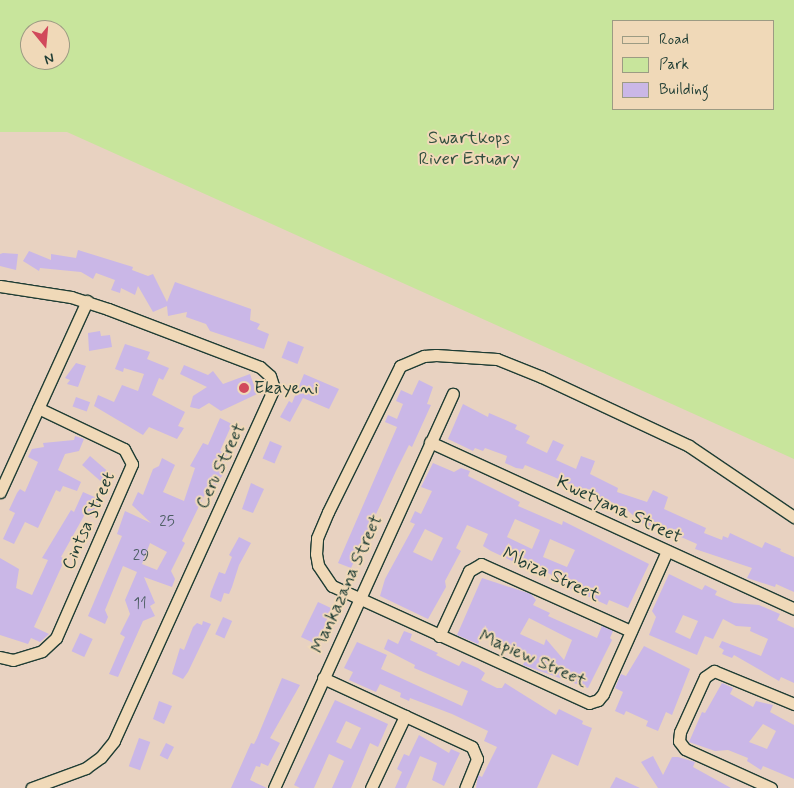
<!DOCTYPE html>
<style>
body{margin:0}
#map{position:relative;width:794px;height:788px;overflow:hidden;background:#e8d2c1;font-family:Mynerve,sans-serif}
div>[style]{position:absolute}
[style*='--x']{left:calc(var(--x)*1px);top:calc(var(--y)*1px);width:calc(var(--w)*1px);rotate:calc(var(--a)*1deg)}
.green>*{inset:0;background:#c8e59c}
.building>*{inset:0;background:#cab7e7;transform-origin:0 0}
.roads{filter:drop-shadow(1px 0 #1f3d34) drop-shadow(-1px 0 #1f3d34) drop-shadow(0 1px #1f3d34) drop-shadow(0 -1px #1f3d34)}
.minor>*{height:11px;margin:-5.5px;padding:0 5.5px;transform-origin:5.5px;border-radius:5.5px;background:#f0d9b8}
.dots>*{width:14px;height:14px;translate:-50% -50%;box-sizing:border-box;border:2px solid #f0d9b8;border-radius:50%}
span{translate:-50% -50%;white-space:nowrap;text-align:center;line-height:1.15;-webkit-text-stroke:4px #f0d9b8;paint-order:stroke}
.number-label{font-size:15px;color:#4a5c61}
.number-label span{-webkit-text-stroke-width:0}
.park-label{font-size:18px;color:#304e3e}
.poi-label{font-size:18px;color:#1f3d34}
.left{translate:0 -50%;text-align:left}
.street-label{font-size:18px;color:#1f3d34}
.legend{position:absolute;left:612px;top:20px;width:162px;height:90px;box-sizing:border-box;background:#f0d9b8;border:1px solid #9c9b83;margin:0;padding:6px 9px;list-style:none;font-size:15px;color:#1f3d34}
.legend li{display:flex;align-items:center;gap:10px;height:25px}
.legend b{width:25px;border:1px solid #9c9b83}
.north{position:absolute;left:20px;top:20px;width:50px;height:50px;box-sizing:border-box;background:#f0d9b8;border:1px solid #9c9b83;border-radius:50%;rotate:163deg;font-size:14px;font-weight:700;line-height:20px;text-align:center;color:#1f3d34}
.north::after{content:'';display:block;margin:auto;width:18px;height:22px;background:#d1495b;clip-path:polygon(50% 0,100% 100%,50% 72%,0 100%)}
</style>
<div id="map">
<div class="green">
<i style="clip-path:polygon(evenodd,0 0,794px 0,794px 459px,67px 132px,0 132px,0 0,613px 21px,773px 21px,773px 109px,613px 109px,613px 21px,0 0,30px 30px,60px 30px,60px 60px,30px 60px,30px 30px)"></i>
</div>
<div class="building">
<i style="clip-path:polygon(78px 250px,133px 267px,132px 270px,148px 276px,153px 274px,167px 302px,175px 282px,251px 309px,250px 320px,260px 324px,257px 329px,269px 334px,264px 349px,210px 331px,206px 324px,186px 317px,187px 312px,168px 316px,167px 306px,153px 312px,138px 286px,135px 295px,121px 288px,120px 293px,111px 290px,115px 280px,96px 273px,93px 279px,81px 272px,40px 268px,39px 271px,23px 261px,29px 251px,51px 260px,51px 254px,76px 258px)"></i>
<i style="clip-path:polygon(3px 253px,18px 254px,16px 270px,0 266px,0 254px)"></i>
<i style="clip-path:polygon(100px 331px,101px 336px,110px 335px,112px 347px,89px 351px,88px 333px)"></i>
<i style="left:288px;top:341px;width:17px;height:18px;rotate:21deg"></i>
<i style="clip-path:polygon(125px 344px,150px 352px,147px 359px,169px 368px,163px 380px,159px 378px,152px 395px,185px 412px,178px 426px,184px 428px,177px 439px,149px 427px,143px 435px,94px 406px,98px 395px,114px 402px,122px 385px,138px 391px,144px 374px,124px 368px,123px 372px,115px 369px)"></i>
<i style="clip-path:polygon(76px 363px,86px 366px,78px 387px,67px 384px,70px 380px,65px 378px)"></i>
<i style="clip-path:polygon(184px 365px,208px 375px,213px 371px,223px 384px,250px 374px,257px 394px,221px 411px,209px 403px,199px 409px,190px 407px,193px 396px,207px 387px,180px 374px)"></i>
<i style="clip-path:polygon(304px 374px,339px 389px,329px 409px,303px 398px,290px 422px,280px 417px,289px 401px,292px 403px)"></i>
<i style="clip-path:polygon(419px 380px,433px 387px,427px 404px,431px 405px,412px 447px,409px 445px,396px 471px,351px 568px,338px 563px,397px 427px,385px 422px,388px 415px,397px 419px,403px 404px,396px 401px,401px 390px,412px 395px)"></i>
<i style="left:76px;top:397px;width:15px;height:10px;rotate:20deg"></i>
<i style="clip-path:polygon(463px 404px,488px 417px,489px 413px,517px 425px,515px 429px,530px 436px,526px 443px,547px 453px,553px 440px,564px 445px,556px 460px,576px 469px,581px 456px,595px 461px,590px 474px,618px 488px,617px 492px,647px 502px,653px 490px,668px 497px,664px 509px,706px 528px,704px 533px,722px 540px,723px 536px,728px 538px,730px 533px,762px 548px,765px 542px,781px 549px,780px 551px,794px 557px,794px 592px,776px 584px,775px 587px,747px 578px,752px 568px,695px 549px,697px 544px,656px 526px,655px 528px,642px 523px,626px 509px,554px 477px,525px 465px,523px 469px,516px 468px,505px 463px,507px 456px,485px 448px,483px 451px,475px 448px,473px 451px,448px 439px)"></i>
<i style="clip-path:polygon(evenodd,220px 418px,232px 424px,220px 451px,227px 454px,223px 466px,225px 471px,213px 490px,210px 488px,205px 494px,182px 541px,185px 543px,171px 571px,175px 579px,172px 587px,144px 577px,155px 603px,150px 606px,155px 616px,143px 621px,118px 677px,109px 674px,125px 637px,120px 634px,130px 614px,125px 600px,137px 572px,123px 566px,105px 610px,108px 617px,105px 624px,88px 616px,122px 536px,117px 534px,125px 511px,151px 523px,132px 505px,138px 492px,143px 495px,153px 469px,159px 466px,162px 458px,175px 465px,163px 492px,184px 501px,195px 468px,190px 466px,203px 443px,208px 445px,220px 418px,150px 543px,167px 552px,157px 570px,142px 564px,150px 543px)"></i>
<i style="clip-path:polygon(75px 436px,84px 439px,79px 451px,65px 454px,58px 470px,81px 482px,77px 491px,63px 486px,60px 492px,56px 490px,38px 528px,25px 522px,14px 544px,3px 539px,15px 513px,9px 510px,17px 493px,20px 489px,25px 492px,38px 462px,28px 457px,32px 449px,44px 447px,43px 443px,74px 440px)"></i>
<i style="left:270px;top:441px;width:13px;height:19px;rotate:23deg"></i>
<i style="left:90px;top:456px;width:28px;height:12px;rotate:41deg"></i>
<i style="clip-path:polygon(evenodd,433px 463px,454px 472px,461px 468px,470px 471px,468px 476px,520px 502px,518px 506px,562px 525px,563px 521px,649px 564px,628px 608px,609px 600px,607px 605px,556px 582px,558px 578px,532px 565px,531px 570px,491px 551px,483px 546px,488px 534px,467px 525px,456px 548px,461px 551px,445px 581px,446px 587px,428px 619px,380px 596px,385px 579px,415px 524px,410px 522px,415px 511px,421px 514px,432px 491px,421px 487px,433px 463px,515px 519px,540px 530px,532px 549px,507px 537px,515px 519px,433px 463px,425px 529px,443px 538px,432px 561px,413px 552px,425px 529px,433px 463px,550px 539px,575px 550px,567px 567px,543px 557px,550px 539px)"></i>
<i style="clip-path:polygon(251px 483px,264px 489px,253px 513px,242px 509px)"></i>
<i style="clip-path:polygon(83px 492px,99px 499px,91px 517px,85px 514px,61px 557px,65px 559px,34px 627px,49px 634px,40px 642px,31px 638px,28px 644px,0 635px,0 558px,19px 569px,16px 588px,32px 595px,48px 560px,42px 558px,71px 510px,74px 512px)"></i>
<i style="clip-path:polygon(239px 537px,251px 543px,239px 565px,232px 587px,229px 594px,224px 593px,221px 602px,210px 597px,211px 592px,219px 572px,225px 574px,232px 557px,229px 555px)"></i>
<i style="clip-path:polygon(evenodd,669px 574px,702px 590px,705px 585px,717px 591px,715px 595px,734px 603px,759px 605px,780px 614px,777px 620px,794px 628px,794px 683px,781px 677px,779px 681px,734px 655px,732px 658px,722px 654px,724px 650px,719px 647px,722px 641px,761px 656px,768px 639px,750px 631px,751px 627px,736px 626px,723px 619px,713px 639px,705px 636px,697px 655px,649px 635px,656px 617px,652px 611px,669px 574px,683px 615px,698px 621px,690px 639px,675px 632px,683px 615px)"></i>
<i style="clip-path:polygon(evenodd,482px 578px,531px 594px,536px 600px,533px 605px,550px 613px,548px 616px,597px 638px,602px 626px,613px 631px,610px 638px,612px 640px,588px 688px,523px 665px,526px 658px,483px 633px,478px 644px,457px 635px,482px 578px,529px 618px,572px 640px,564px 660px,546px 639px,544px 645px,520px 634px,529px 618px)"></i>
<i style="clip-path:polygon(318px 602px,331px 608px,318px 645px,301px 637px)"></i>
<i style="left:223px;top:617px;width:10px;height:19px;rotate:24deg"></i>
<i style="clip-path:polygon(203px 621px,211px 624px,188px 672px,183px 679px,172px 674px,180px 648px,184px 650px,193px 627px,197px 623px,202px 625px)"></i>
<i style="clip-path:polygon(404px 631px,412px 634px,410px 640px,438px 653px,436px 655px,459px 666px,462px 661px,478px 668px,485px 673px,481px 680px,497px 688px,502px 688px,505px 683px,556px 715px,559px 709px,583px 721px,582px 724px,592px 728px,578px 766px,552px 754px,537px 788px,476px 788px,478px 775px,482px 777px,497px 747px,484px 741px,488px 731px,452px 714px,410px 698px,409px 701px,400px 697px,401px 693px,380px 684px,376px 692px,349px 680px,353px 672px,344px 668px,357px 642px,387px 655px,381px 669px,462px 706px,468px 691px,414px 668px,415px 665px,384px 649px,388px 639px,398px 644px)"></i>
<i style="left:80px;top:633px;width:14px;height:20px;rotate:25deg"></i>
<i style="clip-path:polygon(644px 646px,690px 669px,672px 715px,666px 712px,658px 731px,646px 726px,648px 721px,626px 711px,624px 715px,615px 711px,623px 692px,615px 688px,621px 674px,626px 676px)"></i>
<i style="clip-path:polygon(282px 678px,300px 685px,270px 738px,280px 743px,268px 766px,261px 763px,260px 767px,256px 766px,250px 780px,267px 788px,231px 788px,251px 743px,254px 744px,257px 738px)"></i>
<i style="clip-path:polygon(evenodd,722px 683px,733px 688px,730px 694px,753px 707px,756px 701px,773px 705px,770px 712px,794px 725px,794px 779px,763px 766px,761px 770px,747px 761px,748px 758px,728px 750px,715px 751px,689px 742px,702px 712px,705px 713px,722px 683px,763px 724px,776px 731px,767px 749px,749px 742px,763px 724px)"></i>
<i style="clip-path:polygon(evenodd,335px 700px,388px 724px,378px 747px,370px 743px,351px 788px,332px 788px,344px 761px,329px 754px,314px 788px,300px 788px,294px 785px,335px 700px,346px 721px,361px 728px,351px 749px,336px 742px,346px 721px)"></i>
<i style="clip-path:polygon(159px 701px,172px 706px,164px 724px,153px 719px)"></i>
<i style="clip-path:polygon(419px 735px,449px 753px,451px 749px,460px 753px,444px 786px,432px 780px,437px 763px,420px 756px,406px 788px,395px 788px,402px 772px,397px 769px,404px 754px,409px 756px)"></i>
<i style="left:139px;top:738px;width:12px;height:30px;rotate:20deg"></i>
<i style="left:166px;top:743px;width:9px;height:14px;rotate:27deg"></i>
<i style="clip-path:polygon(653px 756px,663px 775px,672px 757px,678px 757px,695px 762px,693px 767px,731px 788px,658px 788px,641px 762px)"></i>
<i style="clip-path:polygon(616px 777px,640px 788px,610px 788px)"></i>
</div>
<div class="roads">
<div class="minor">
<i style="--x:0;--y:286;--w:72;--a:8.8"></i>
<i style="--x:71;--y:297;--w:39;--a:18"></i>
<i style="--x:108;--y:309;--w:163;--a:20.9"></i>
<i style="--x:260;--y:367;--w:13;--a:42"></i>
<i style="--x:270;--y:376;--w:13;--a:72"></i>
<i style="--x:274;--y:388;--w:388;--a:114.4"></i>
<i style="--x:114;--y:741;--w:21;--a:129"></i>
<i style="--x:101;--y:757;--w:19;--a:144"></i>
<i style="--x:86;--y:768;--w:58;--a:159.7"></i>
<i style="--x:430;--y:442;--w:400;--a:24.6"></i>
<i style="--x:0;--y:492;--w:210;--a:-65.5"></i>
<i style="--x:667;--y:551;--w:157;--a:114.1"></i>
<i style="--x:603;--y:694;--w:8;--a:130"></i>
<i style="--x:598;--y:700;--w:9;--a:162"></i>
<i style="--x:589;--y:703;--w:282;--a:-155.5"></i>
<i style="--x:332;--y:586;--w:25;--a:-124"></i>
<i style="--x:318;--y:565;--w:11;--a:-100"></i>
<i style="--x:316;--y:554;--w:16;--a:-86"></i>
<i style="--x:317;--y:538;--w:28;--a:-67"></i>
<i style="--x:328;--y:512;--w:163;--a:-63.7"></i>
<i style="--x:400;--y:366;--w:26;--a:-23"></i>
<i style="--x:424;--y:356;--w:12;--a:-5"></i>
<i style="--x:436;--y:355;--w:61;--a:3.8"></i>
<i style="--x:497;--y:359;--w:48;--a:21.8"></i>
<i style="--x:542;--y:377;--w:162;--a:25.1"></i>
<i style="--x:689;--y:446;--w:127;--a:34.1"></i>
<i style="--x:439;--y:636;--w:72;--a:-65.2"></i>
<i style="--x:469;--y:571;--w:14;--a:-30"></i>
<i style="--x:481;--y:564;--w:164;--a:24.1"></i>
<i style="--x:0;--y:657;--w:13;--a:13"></i>
<i style="--x:13;--y:660;--w:30;--a:-17"></i>
<i style="--x:42;--y:651;--w:19;--a:-43"></i>
<i style="--x:56;--y:638;--w:190;--a:-66.4"></i>
<i style="--x:132;--y:464;--w:17;--a:-118"></i>
<i style="--x:124;--y:449;--w:95;--a:-154.5"></i>
<i style="--x:323;--y:678;--w:164;--a:24.8"></i>
<i style="--x:472;--y:747;--w:13;--a:67"></i>
<i style="--x:477;--y:759;--w:31;--a:112"></i>
<i style="--x:274;--y:788;--w:433;--a:-65.6"></i>
<i style="--x:371;--y:788;--w:80;--a:-64.7"></i>
<i style="--x:771;--y:788;--w:94;--a:-155.6"></i>
<i style="--x:685;--y:749;--w:10;--a:-127"></i>
<i style="--x:679;--y:741;--w:9;--a:-84"></i>
<i style="--x:680;--y:732;--w:60;--a:-65.6"></i>
<i style="--x:705;--y:677;--w:11;--a:-34"></i>
<i style="--x:714;--y:671;--w:87;--a:22.4"></i>
</div>
</div>
<div class="dots">
<i style="left:244px;top:388px;background:#d1495b"></i>
</div>
<div class="number-label">
<span style="left:167px;top:523px">25</span>
<span style="left:141px;top:557px">29</span>
<span style="left:140px;top:605px">11</span>
</div>
<div class="park-label">
<span style="left:469px;top:149px">Swartkops<br>River Estuary</span>
</div>
<div class="poi-label">
<span class="left" style="left:254px;top:388px">Ekayeni</span>
</div>
<div class="street-label">
<span style="left:221px;top:466px;rotate:-65deg">Ceru Street</span>
<span style="left:619px;top:510px;rotate:25deg">Kwetyana Street</span>
<span style="left:89px;top:521px;rotate:-66deg">Cintsa Street</span>
<span style="left:551px;top:575px;rotate:25deg">Mbiza Street</span>
<span style="left:347px;top:584px;rotate:-66deg">Mankazana Street</span>
<span style="left:533px;top:659px;rotate:24deg">Mapiew Street</span>
</div>
<ul class="legend">
<li><b style="height:6px;background:#f0d9b8"></b>Road</li>
<li><b style="height:14px;background:#c8e59c"></b>Park</li>
<li><b style="height:14px;background:#cab7e7"></b>Building</li>
</ul>
<div class="north">N</div>
</div>
